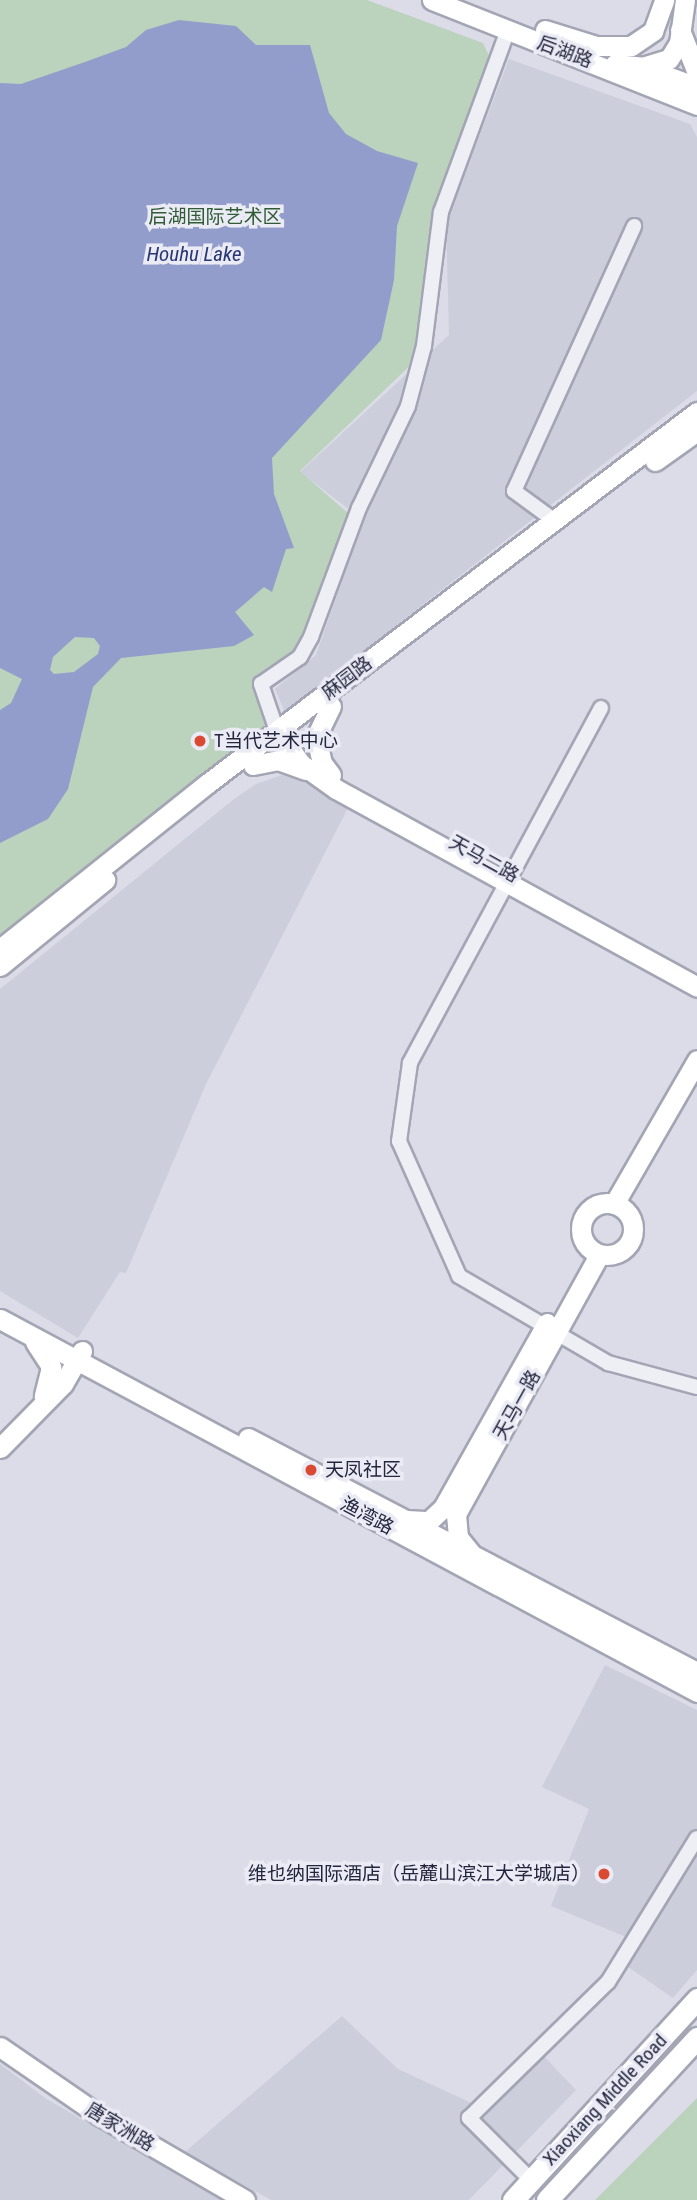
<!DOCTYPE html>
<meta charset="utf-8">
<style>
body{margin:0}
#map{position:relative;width:697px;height:2200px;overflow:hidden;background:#dbdce7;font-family:"Roboto Condensed","Noto Sans SC",sans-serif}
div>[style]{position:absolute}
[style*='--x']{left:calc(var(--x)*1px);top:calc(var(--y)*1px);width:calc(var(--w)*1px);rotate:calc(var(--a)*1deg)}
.built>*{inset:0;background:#cdcedc}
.green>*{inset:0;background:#bbd2bc}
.water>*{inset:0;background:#929dcb}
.roads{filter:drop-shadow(2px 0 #a4a5b4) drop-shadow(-2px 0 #a4a5b4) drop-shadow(0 2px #a4a5b4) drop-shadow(0 -2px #a4a5b4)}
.street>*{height:14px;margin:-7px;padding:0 7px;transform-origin:7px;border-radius:7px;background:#eeeef5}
.secondary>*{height:19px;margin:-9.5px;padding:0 9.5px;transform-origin:9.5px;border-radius:9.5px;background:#fff}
.secondary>.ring{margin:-9.5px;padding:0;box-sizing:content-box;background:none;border:19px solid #fff;border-radius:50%}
.primary>*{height:21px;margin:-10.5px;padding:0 10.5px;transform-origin:10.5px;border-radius:10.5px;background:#fff}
.dots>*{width:19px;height:19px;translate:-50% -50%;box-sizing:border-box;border:4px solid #eaebf5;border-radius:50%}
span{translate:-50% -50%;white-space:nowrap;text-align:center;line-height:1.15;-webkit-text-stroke:7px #eaebf5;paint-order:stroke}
.street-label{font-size:19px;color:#24263e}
.park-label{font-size:19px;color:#305b34}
.poi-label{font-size:19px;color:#24263e}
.left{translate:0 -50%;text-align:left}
.right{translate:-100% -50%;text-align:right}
.water-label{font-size:21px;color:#2a3675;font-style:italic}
</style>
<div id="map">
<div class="built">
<i style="clip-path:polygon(509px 59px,690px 124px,697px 137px,697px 391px,285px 712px,275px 689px,316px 655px,363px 520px,300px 472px,449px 335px,446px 224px)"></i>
<i style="clip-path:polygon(282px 775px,314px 784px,348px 808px,206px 1084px,126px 1273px,120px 1272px,78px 1338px,0 1291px,0 989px,234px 799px,256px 784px)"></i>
<i style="clip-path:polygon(605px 1665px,697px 1710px,697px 1970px,673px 1998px,615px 1958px,631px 1939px,551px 1906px,589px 1809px,542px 1787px)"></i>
<i style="clip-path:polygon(342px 2016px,398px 2069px,478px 2106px,536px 2048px,576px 2090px,469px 2200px,271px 2200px,185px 2152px)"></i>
<i style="clip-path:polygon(0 2064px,45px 2098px,221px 2200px,0 2200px)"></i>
</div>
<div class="green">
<i style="clip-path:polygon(0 0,367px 0,483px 43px,491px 60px,434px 219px,419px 357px,300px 471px,350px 515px,318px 614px,297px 653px,256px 679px,269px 729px,0 940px)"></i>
<i style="clip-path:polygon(697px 2098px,697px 2200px,595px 2200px)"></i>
</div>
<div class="water">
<i style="clip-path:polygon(evenodd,179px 20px,236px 26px,256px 45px,310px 45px,329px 113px,346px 134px,377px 151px,418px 163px,397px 226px,394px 280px,381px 340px,272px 458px,274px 494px,294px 548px,286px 549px,272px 592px,264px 587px,235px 612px,254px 635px,234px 646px,121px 658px,93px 687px,68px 789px,48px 819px,0 843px,0 710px,11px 703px,22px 679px,0 668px,0 83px,21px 84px,85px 62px,126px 47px,146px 30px,179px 20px,75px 637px,94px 638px,100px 646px,98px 654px,74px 672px,54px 674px,50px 670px,53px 657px,75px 637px)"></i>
</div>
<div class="roads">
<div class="street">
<i style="--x:555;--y:521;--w:51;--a:-143.8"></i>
<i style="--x:514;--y:491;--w:291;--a:-65.6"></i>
<i style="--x:601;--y:708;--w:403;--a:118.3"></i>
<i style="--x:410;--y:1063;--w:79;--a:98"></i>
<i style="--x:399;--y:1141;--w:148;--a:66"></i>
<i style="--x:459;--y:1276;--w:173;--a:30.3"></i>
<i style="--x:608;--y:1363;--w:92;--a:15.1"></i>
<i style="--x:277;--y:731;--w:50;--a:-108.8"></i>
<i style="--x:261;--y:684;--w:47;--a:-34.7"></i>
<i style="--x:300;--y:657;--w:23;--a:-61"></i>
<i style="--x:311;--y:637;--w:138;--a:-69.6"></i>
<i style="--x:359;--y:508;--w:113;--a:-64.3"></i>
<i style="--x:408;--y:406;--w:62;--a:-75.1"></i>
<i style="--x:424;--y:346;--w:135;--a:-82.8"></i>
<i style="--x:441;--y:212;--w:194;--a:-69.8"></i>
<i style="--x:531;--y:2180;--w:88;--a:-135"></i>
<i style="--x:469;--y:2118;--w:194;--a:-44.4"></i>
<i style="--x:608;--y:1982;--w:169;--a:-58.3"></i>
</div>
<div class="secondary">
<i style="--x:432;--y:0;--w:285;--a:21.6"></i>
<i style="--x:545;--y:30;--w:53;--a:17.4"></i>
<i style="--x:596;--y:46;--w:35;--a:0"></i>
<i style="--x:631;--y:46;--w:27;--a:-34"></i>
<i style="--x:653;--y:31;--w:33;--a:-70"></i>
<i style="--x:680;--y:30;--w:46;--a:68.4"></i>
<i style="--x:615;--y:64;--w:27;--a:6"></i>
<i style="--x:642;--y:67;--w:28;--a:-17"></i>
<i style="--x:669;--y:59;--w:19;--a:-58"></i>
<i style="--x:679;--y:43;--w:43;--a:-82.1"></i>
<i style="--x:642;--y:67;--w:59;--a:20"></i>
<i style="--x:655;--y:461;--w:52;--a:-35.5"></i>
<i style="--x:331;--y:706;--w:34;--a:116"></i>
<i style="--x:316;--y:737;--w:27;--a:77"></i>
<i style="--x:322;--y:763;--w:15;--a:53"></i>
<i style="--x:277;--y:731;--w:41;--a:54"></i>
<i style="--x:301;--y:764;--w:43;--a:35.5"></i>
<i style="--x:336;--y:789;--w:412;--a:28.7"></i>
<i style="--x:253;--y:765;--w:25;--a:-11"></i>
<i style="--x:278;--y:760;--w:29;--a:20"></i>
<i style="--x:0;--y:949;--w:266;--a:-38.6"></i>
<i style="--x:208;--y:783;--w:614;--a:-37.19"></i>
<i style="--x:0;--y:966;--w:136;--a:-39.3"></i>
<i class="ring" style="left:581px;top:1203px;width:33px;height:33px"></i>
<i style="--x:614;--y:1204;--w:166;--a:-60"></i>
<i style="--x:0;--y:1319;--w:791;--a:28.15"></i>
<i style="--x:35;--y:1342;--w:30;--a:57"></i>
<i style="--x:51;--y:1367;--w:30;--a:104"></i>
<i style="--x:248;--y:1438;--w:506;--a:27.53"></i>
<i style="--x:0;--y:1448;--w:90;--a:-45.5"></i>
<i style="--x:63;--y:1384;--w:38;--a:-60"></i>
<i style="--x:407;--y:1520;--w:22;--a:3"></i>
<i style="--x:429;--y:1521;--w:19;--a:-43"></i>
<i style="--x:443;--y:1508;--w:212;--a:-60.7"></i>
<i style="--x:470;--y:1552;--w:19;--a:-129"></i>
<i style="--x:458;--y:1537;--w:23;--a:-95"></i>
<i style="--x:456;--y:1514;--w:296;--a:-61.1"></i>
<i style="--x:0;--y:2047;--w:120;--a:34.5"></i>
<i style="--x:99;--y:2115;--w:169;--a:30.2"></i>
</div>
<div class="primary">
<i style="--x:513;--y:2200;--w:273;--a:-47.5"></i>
<i style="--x:547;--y:2200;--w:221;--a:-47.2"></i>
</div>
</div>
<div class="dots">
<i style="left:200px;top:741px;background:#da4a32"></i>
<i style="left:311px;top:1470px;background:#da4a32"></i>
<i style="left:604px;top:1874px;background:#da4a32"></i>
</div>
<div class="street-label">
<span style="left:565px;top:52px;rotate:21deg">后湖路</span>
<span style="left:347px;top:678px;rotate:-37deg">麻园路</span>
<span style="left:484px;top:859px;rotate:29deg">天马二路</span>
<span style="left:517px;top:1405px;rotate:-61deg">天马一路</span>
<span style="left:367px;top:1516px;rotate:28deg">渔湾路</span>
<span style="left:605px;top:2100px;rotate:-47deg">Xiaoxiang Middle Road</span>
<span style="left:120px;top:2127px;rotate:31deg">唐家洲路</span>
</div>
<div class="park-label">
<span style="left:215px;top:217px">后湖国际艺术区</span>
</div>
<div class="poi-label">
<span class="left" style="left:214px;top:741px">T当代艺术中心</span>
<span class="left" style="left:325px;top:1470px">天凤社区</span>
<span class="right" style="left:590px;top:1874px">维也纳国际酒店（岳麓山滨江大学城店）</span>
</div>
<div class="water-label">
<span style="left:194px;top:254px">Houhu Lake</span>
</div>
</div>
